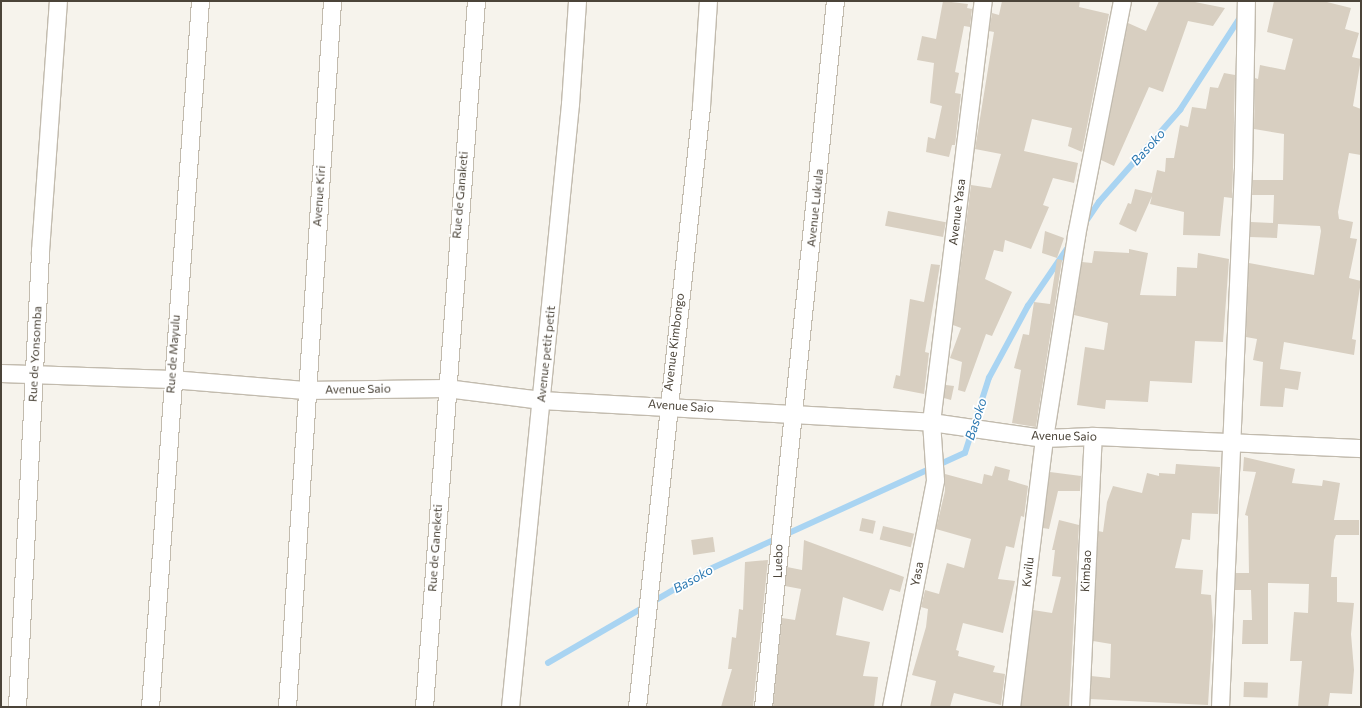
<!DOCTYPE html>
<style>
body{margin:0}
#map{position:relative;width:1362px;height:708px;overflow:hidden;background:#f6f3ec;font-family:Commissioner,sans-serif}
div>[style]{position:absolute}
[style*='--x']{left:calc(var(--x)*1px);top:calc(var(--y)*1px);width:calc(var(--w)*1px);rotate:calc(var(--a)*1deg)}
.stream>*{height:5.5px;margin:-2.75px;padding:0 2.75px;transform-origin:2.75px;border-radius:2.75px;background:#a9d4f2}
.building>*{inset:0;background:#d8cfc1;transform-origin:0 0}
.roads{filter:drop-shadow(1px 0 #c2bbae) drop-shadow(-1px 0 #c2bbae) drop-shadow(0 1px #c2bbae) drop-shadow(0 -1px #c2bbae)}
.street>*{height:17px;margin:-8.5px;padding:0 8.5px;transform-origin:8.5px;border-radius:8.5px;background:#fff}
span{translate:-50% -50%;white-space:nowrap;text-align:center;line-height:1.15;-webkit-text-stroke:3.5px #fff;paint-order:stroke}
.street-label{font-size:12px;color:#4b4439}
.water-label{font-size:13px;color:#2e7ab2;font-style:italic}
.frame{position:absolute;inset:0;border:2px solid #4b4439;pointer-events:none}
</style>
<div id="map">
<div class="stream">
<i style="--x:1085;--y:223;--w:25;--a:-56"></i>
<i style="--x:1099;--y:202;--w:123;--a:-48.6"></i>
<i style="--x:1180;--y:110;--w:112;--a:-57"></i>
<i style="--x:548;--y:663;--w:185;--a:-30.2"></i>
<i style="--x:708;--y:570;--w:282;--a:-24.5"></i>
<i style="--x:965;--y:453;--w:79;--a:-72.3"></i>
<i style="--x:989;--y:378;--w:82;--a:-61.6"></i>
<i style="--x:1028;--y:306;--w:73;--a:-55.7"></i>
</div>
<div class="building">
<i style="clip-path:polygon(943px 1px,968px 4px,967px 8px,972px 9px,970px 27px,964px 26px,955px 72px,959px 73px,955px 93px,961px 94px,955px 145px,952px 145px,949px 157px,926px 152px,928px 137px,935px 139px,942px 106px,930px 103px,934px 63px,917px 60px,922px 36px,936px 39px)"></i>
<i style="clip-path:polygon(1002px 1px,1080px 1px,1079px 7px,1109px 14px,1082px 152px,1068px 146px,1072px 128px,1032px 119px,1024px 151px,1078px 163px,1074px 183px,1053px 178px,1043px 205px,1049px 207px,1031px 249px,1005px 240px,1003px 252px,994px 250px,985px 279px,1012px 292px,992px 336px,986px 334px,965px 392px,958px 390px,962px 362px,950px 358px,961px 328px,953px 325px,971px 185px,991px 188px,1001px 154px,975px 149px,994px 32px,989px 31px,992px 13px,999px 15px)"></i>
<i style="clip-path:polygon(1159px 1px,1190px 1px,1225px 8px,1213px 26px,1188px 21px,1163px 92px,1149px 87px,1114px 166px,1101px 160px,1128px 23px,1146px 31px)"></i>
<i style="clip-path:polygon(1274px 1px,1323px 1px,1351px 8px,1345px 29px,1359px 33px,1352px 57px,1361px 59px,1353px 106px,1361px 109px,1361px 155px,1349px 153px,1338px 212px,1339px 219px,1353px 222px,1350px 238px,1357px 239px,1349px 278px,1361px 281px,1352px 339px,1356px 340px,1354px 355px,1284px 342px,1280px 369px,1301px 372px,1298px 390px,1285px 388px,1283px 407px,1260px 406px,1263px 362px,1253px 360px,1257px 339px,1246px 337px,1249px 263px,1314px 275px,1321px 231px,1320px 226px,1278px 224px,1277px 238px,1250px 237px,1251px 222px,1273px 223px,1274px 195px,1252px 195px,1253px 180px,1283px 180px,1284px 134px,1254px 129px,1255px 78px,1258px 79px,1260px 65px,1285px 70px,1293px 39px,1267px 32px)"></i>
<i style="clip-path:polygon(1224px 73px,1235px 75px,1233px 168px,1232px 198px,1224px 197px,1220px 236px,1183px 235px,1184px 212px,1150px 204px,1152px 196px,1136px 232px,1119px 224px,1128px 203px,1131px 204px,1135px 189px,1152px 193px,1157px 170px,1165px 172px,1166px 158px,1174px 158px,1180px 125px,1188px 127px,1192px 107px,1206px 109px,1210px 87px,1218px 88px)"></i>
<i style="left:888px;top:211px;width:59px;height:15px;rotate:11deg"></i>
<i style="clip-path:polygon(1045px 231px,1064px 238px,1057px 258px,1042px 253px)"></i>
<i style="clip-path:polygon(1129px 249px,1148px 253px,1140px 295px,1176px 296px,1177px 267px,1197px 268px,1198px 253px,1229px 259px,1223px 342px,1195px 341px,1192px 383px,1150px 381px,1148px 402px,1106px 400px,1105px 409px,1077px 405px,1085px 347px,1104px 350px,1108px 323px,1074px 315px,1082px 262px,1092px 263px,1094px 251px,1129px 253px)"></i>
<i style="clip-path:polygon(1057px 259px,1062px 260px,1036px 427px,1012px 423px,1021px 370px,1014px 368px,1023px 334px,1029px 335px,1034px 302px,1050px 304px)"></i>
<i style="clip-path:polygon(931px 264px,940px 265px,925px 352px,929px 353px,924px 394px,893px 388px,896px 375px,900px 376px,910px 299px,924px 302px)"></i>
<i style="clip-path:polygon(946px 385px,954px 386px,951px 400px,944px 398px)"></i>
<i style="clip-path:polygon(1244px 457px,1295px 469px,1292px 483px,1322px 486px,1323px 480px,1340px 483px,1334px 520px,1359px 520px,1359px 535px,1336px 535px,1334px 540px,1331px 577px,1337px 577px,1337px 602px,1354px 603px,1351px 634px,1354px 670px,1352px 694px,1330px 693px,1328px 707px,1298px 707px,1302px 661px,1290px 661px,1294px 612px,1308px 613px,1309px 584px,1268px 583px,1268px 644px,1242px 644px,1243px 620px,1252px 620px,1251px 590px,1235px 590px,1236px 573px,1249px 573px,1248px 516px,1245px 515px,1256px 472px,1243px 471px)"></i>
<i style="clip-path:polygon(1176px 464px,1220px 467px,1218px 514px,1192px 513px,1190px 540px,1182px 539px,1175px 568px,1203px 570px,1201px 594px,1211px 595px,1213px 626px,1208px 705px,1090px 699px,1091px 676px,1110px 678px,1111px 644px,1093px 641px,1098px 531px,1103px 532px,1107px 502px,1113px 486px,1142px 493px,1147px 473px,1159px 476px,1159px 473px,1175px 474px)"></i>
<i style="clip-path:polygon(995px 466px,1010px 470px,1008px 480px,1028px 486px,1024px 517px,1021px 516px,1014px 548px,1006px 546px,998px 579px,1015px 581px,1003px 633px,963px 623px,956px 650px,959px 651px,958px 656px,995px 666px,993px 672px,1005px 674px,1001px 705px,954px 693px,950px 707px,930px 707px,936px 681px,912px 675px,926px 627px,928px 609px,921px 607px,925px 590px,939px 594px,947px 563px,964px 568px,971px 539px,936px 529px,945px 491px,945px 474px,982px 484px,984px 474px,992px 476px)"></i>
<i style="clip-path:polygon(1050px 472px,1081px 476px,1080px 491px,1058px 491px,1049px 529px,1043px 528px)"></i>
<i style="left:862px;top:518px;width:14px;height:13px;rotate:12deg"></i>
<i style="clip-path:polygon(1059px 520px,1079px 525px,1069px 707px,1021px 707px,1033px 610px,1052px 613px,1061px 577px,1052px 576px,1055px 550px,1052px 550px)"></i>
<i style="left:883px;top:526px;width:32px;height:14px;rotate:14deg"></i>
<i style="left:713px;top:537px;width:15px;height:22px;rotate:82deg"></i>
<i style="clip-path:polygon(804px 540px,904px 577px,900px 592px,890px 589px,883px 611px,843px 597px,836px 635px,870px 642px,863px 676px,878px 677px,874px 707px,773px 707px,782px 618px,795px 620px,801px 589px,785px 586px,787px 567px,802px 570px)"></i>
<i style="clip-path:polygon(768px 560px,753px 707px,721px 707px,732px 669px,728px 669px,732px 637px,736px 638px,739px 609px,743px 610px,745px 562px)"></i>
<i style="left:1244px;top:682px;width:24px;height:15px;rotate:2deg"></i>
</div>
<div class="roads">
<div class="street">
<i style="--x:1;--y:373;--w:170;--a:2"></i>
<i style="--x:171;--y:379;--w:134;--a:4.7"></i>
<i style="--x:305;--y:390;--w:141;--a:-0.8"></i>
<i style="--x:446;--y:388;--w:96;--a:7.2"></i>
<i style="--x:541;--y:400;--w:391;--a:3.2"></i>
<i style="--x:931;--y:422;--w:114;--a:8.1"></i>
<i style="--x:1044;--y:438;--w:49;--a:-2.3"></i>
<i style="--x:1093;--y:436;--w:268;--a:2.6"></i>
<i style="--x:17;--y:707;--w:457;--a:-87.1"></i>
<i style="--x:40;--y:251;--w:251;--a:-85.9"></i>
<i style="--x:150;--y:707;--w:708;--a:-85.95"></i>
<i style="--x:287;--y:707;--w:707;--a:-86.35"></i>
<i style="--x:424;--y:707;--w:708;--a:-85.79"></i>
<i style="--x:510;--y:707;--w:606;--a:-84.32"></i>
<i style="--x:570;--y:104;--w:103;--a:-86.1"></i>
<i style="--x:637;--y:707;--w:604;--a:-83.92"></i>
<i style="--x:701;--y:106;--w:105;--a:-86.2"></i>
<i style="--x:763;--y:707;--w:710;--a:-84.18"></i>
<i style="--x:891;--y:707;--w:231;--a:-79"></i>
<i style="--x:935;--y:480;--w:58;--a:-93.9"></i>
<i style="--x:931;--y:422;--w:424;--a:-83"></i>
<i style="--x:1011;--y:707;--w:271;--a:-83"></i>
<i style="--x:1044;--y:438;--w:206;--a:-81"></i>
<i style="--x:1076;--y:235;--w:238;--a:-78.9"></i>
<i style="--x:1080;--y:707;--w:271;--a:-87.3"></i>
<i style="--x:1220;--y:707;--w:539;--a:-87.56"></i>
<i style="--x:1243;--y:168;--w:167;--a:-89"></i>
</div>
</div>
<div class="street-label">
<span style="left:460px;top:195px;rotate:-85deg">Rue de Ganaketi</span>
<span style="left:319px;top:196px;rotate:-86deg">Avenue Kiri</span>
<span style="left:815px;top:208px;rotate:-84deg">Avenue Lukula</span>
<span style="left:957px;top:212px;rotate:-83deg">Avenue Yasa</span>
<span style="left:674px;top:342px;rotate:-83deg">Avenue Kimbongo</span>
<span style="left:35px;top:354px;rotate:-87deg">Rue de Yonsomba</span>
<span style="left:173px;top:354px;rotate:-86deg">Rue de Mayulu</span>
<span style="left:546px;top:354px;rotate:-84deg">Avenue petit petit</span>
<span style="left:358px;top:389px;rotate:-1deg">Avenue Saio</span>
<span style="left:681px;top:406px;rotate:4deg">Avenue Saio</span>
<span style="left:1064px;top:436px;rotate:1deg">Avenue Saio</span>
<span style="left:435px;top:548px;rotate:-86deg">Rue de Ganeketi</span>
<span style="left:778px;top:561px;rotate:-89deg">Luebo</span>
<span style="left:1086px;top:571px;rotate:-87deg">Kimbao</span>
<span style="left:1028px;top:572px;rotate:-83deg">Kwilu</span>
<span style="left:917px;top:574px;rotate:-79deg">Yasa</span>
</div>
<div class="water-label">
<span style="left:1148px;top:147px;rotate:-48deg">Basoko</span>
<span style="left:976px;top:419px;rotate:-72deg">Basoko</span>
<span style="left:693px;top:579px;rotate:-29deg">Basoko</span>
</div>
<div class="frame"></div>
</div>
